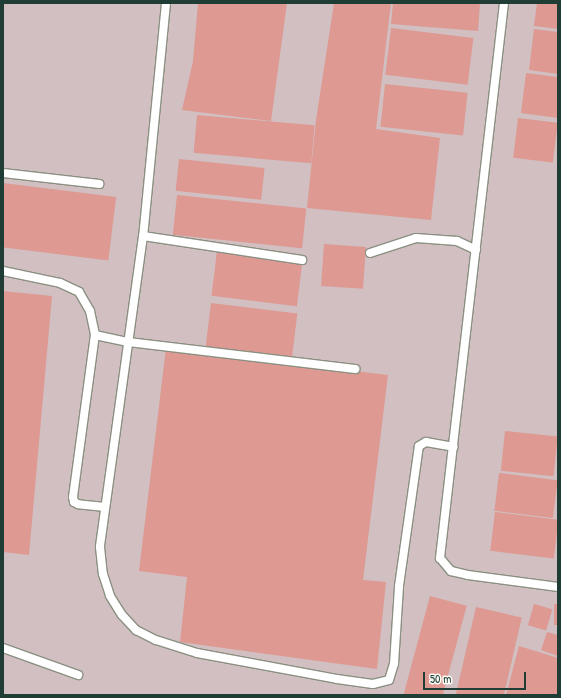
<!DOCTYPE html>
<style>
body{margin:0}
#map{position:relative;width:561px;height:698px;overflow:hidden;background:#f6e4ce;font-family:"Patrick Hand",sans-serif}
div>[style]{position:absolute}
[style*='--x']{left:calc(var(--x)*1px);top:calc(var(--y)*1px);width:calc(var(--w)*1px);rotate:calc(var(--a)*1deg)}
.industrial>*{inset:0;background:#d2bfc1;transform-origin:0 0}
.building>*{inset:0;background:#dd9992;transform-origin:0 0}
.roads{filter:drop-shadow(1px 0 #8a9081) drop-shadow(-1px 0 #8a9081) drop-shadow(0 1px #8a9081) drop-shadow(0 -1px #8a9081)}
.lane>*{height:8px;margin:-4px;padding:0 4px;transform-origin:4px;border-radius:4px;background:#fff}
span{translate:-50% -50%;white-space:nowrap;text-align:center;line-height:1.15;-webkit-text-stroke:3px #fdfcf7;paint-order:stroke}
.frame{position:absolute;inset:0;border:4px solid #1f3d34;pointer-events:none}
.scale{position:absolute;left:423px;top:672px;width:103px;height:18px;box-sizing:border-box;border:2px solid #1f3d34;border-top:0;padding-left:5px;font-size:12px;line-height:14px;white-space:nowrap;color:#1f3d34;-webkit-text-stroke:3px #fdfcf7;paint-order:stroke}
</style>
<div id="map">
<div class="industrial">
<i style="left:3px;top:3px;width:555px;height:692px"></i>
</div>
<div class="building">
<i style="clip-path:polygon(198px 3px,287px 3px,271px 121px,182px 110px,193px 61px)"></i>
<i style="clip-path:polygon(334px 3px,391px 3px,376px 129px,440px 138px,431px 220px,307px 208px,316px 120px)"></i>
<i style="clip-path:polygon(393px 3px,480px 3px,478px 31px,391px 24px)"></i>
<i style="clip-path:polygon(537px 3px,558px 3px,558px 29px,534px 26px)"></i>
<i style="left:391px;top:28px;width:83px;height:47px;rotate:7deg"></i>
<i style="clip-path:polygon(534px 29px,558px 32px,558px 74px,529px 70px)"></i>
<i style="clip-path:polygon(526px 73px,558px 77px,558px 118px,521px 113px)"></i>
<i style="left:385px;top:84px;width:83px;height:43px;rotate:6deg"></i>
<i style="left:197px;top:115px;width:118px;height:38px;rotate:5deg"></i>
<i style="left:518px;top:118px;width:40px;height:40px;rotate:7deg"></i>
<i style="left:179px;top:159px;width:86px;height:32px;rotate:6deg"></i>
<i style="left:3px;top:183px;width:114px;height:64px;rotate:7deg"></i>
<i style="left:177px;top:195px;width:130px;height:40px;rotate:6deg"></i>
<i style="left:324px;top:244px;width:42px;height:42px;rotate:4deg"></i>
<i style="left:217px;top:251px;width:86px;height:45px;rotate:7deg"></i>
<i style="clip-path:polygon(3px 291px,52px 296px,29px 555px,3px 552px)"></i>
<i style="left:211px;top:303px;width:87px;height:45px;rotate:7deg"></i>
<i style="clip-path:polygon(166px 348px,388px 375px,363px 580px,386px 582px,377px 669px,180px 642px,187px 577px,139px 571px)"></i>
<i style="left:505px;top:431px;width:53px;height:40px;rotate:6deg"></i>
<i style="left:499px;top:473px;width:59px;height:38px;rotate:7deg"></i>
<i style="left:495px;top:512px;width:64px;height:39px;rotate:7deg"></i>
<i style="left:430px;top:596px;width:38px;height:102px;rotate:15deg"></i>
<i style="left:534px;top:604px;width:19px;height:22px;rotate:16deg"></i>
<i style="left:554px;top:604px;width:4px;height:21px"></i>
<i style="left:476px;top:607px;width:47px;height:90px;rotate:13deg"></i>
<i style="clip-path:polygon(547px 632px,558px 635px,558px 656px,541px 650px)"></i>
<i style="clip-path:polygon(519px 646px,558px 658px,558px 695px,506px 695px)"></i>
</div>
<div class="roads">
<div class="lane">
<i style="--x:166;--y:3;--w:234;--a:95.6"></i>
<i style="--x:143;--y:236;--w:314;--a:97.9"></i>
<i style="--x:100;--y:547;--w:27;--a:84"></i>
<i style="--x:103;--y:574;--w:23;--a:72"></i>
<i style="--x:110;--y:596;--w:22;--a:58"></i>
<i style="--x:122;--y:615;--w:21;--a:47"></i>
<i style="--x:136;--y:630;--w:22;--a:27"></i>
<i style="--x:156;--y:640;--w:43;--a:17.6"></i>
<i style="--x:197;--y:653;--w:142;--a:10.5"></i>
<i style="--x:337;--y:679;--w:36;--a:8"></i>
<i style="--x:373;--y:684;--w:16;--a:-14"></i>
<i style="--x:389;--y:680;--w:17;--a:-73"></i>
<i style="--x:394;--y:664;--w:78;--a:-86.3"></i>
<i style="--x:399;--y:586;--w:141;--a:-81.9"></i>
<i style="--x:419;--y:446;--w:8;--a:-30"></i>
<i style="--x:426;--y:442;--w:28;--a:10"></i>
<i style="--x:504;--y:3;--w:559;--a:96.58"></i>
<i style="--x:440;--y:558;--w:17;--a:50"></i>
<i style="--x:451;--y:571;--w:17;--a:13"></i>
<i style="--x:468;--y:575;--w:91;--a:7.6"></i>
<i style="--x:3;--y:173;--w:97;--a:6.5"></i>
<i style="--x:143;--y:236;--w:161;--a:8.6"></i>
<i style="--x:370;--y:253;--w:48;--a:-18.1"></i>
<i style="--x:416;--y:238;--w:41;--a:4.2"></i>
<i style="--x:457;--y:241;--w:21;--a:25"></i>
<i style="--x:3;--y:271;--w:58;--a:11.9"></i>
<i style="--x:60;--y:283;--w:21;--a:25"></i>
<i style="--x:79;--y:292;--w:22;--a:60"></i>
<i style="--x:90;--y:311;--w:25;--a:78"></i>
<i style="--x:105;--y:507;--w:27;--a:-174"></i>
<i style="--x:78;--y:504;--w:4;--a:-153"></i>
<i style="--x:74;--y:502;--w:5;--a:-101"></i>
<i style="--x:73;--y:497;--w:163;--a:-82.3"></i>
<i style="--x:95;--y:335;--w:34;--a:12"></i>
<i style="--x:128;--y:342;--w:229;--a:6.8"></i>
<i style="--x:3;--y:648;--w:80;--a:19.8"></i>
</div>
</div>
<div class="frame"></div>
<div class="scale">50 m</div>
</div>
